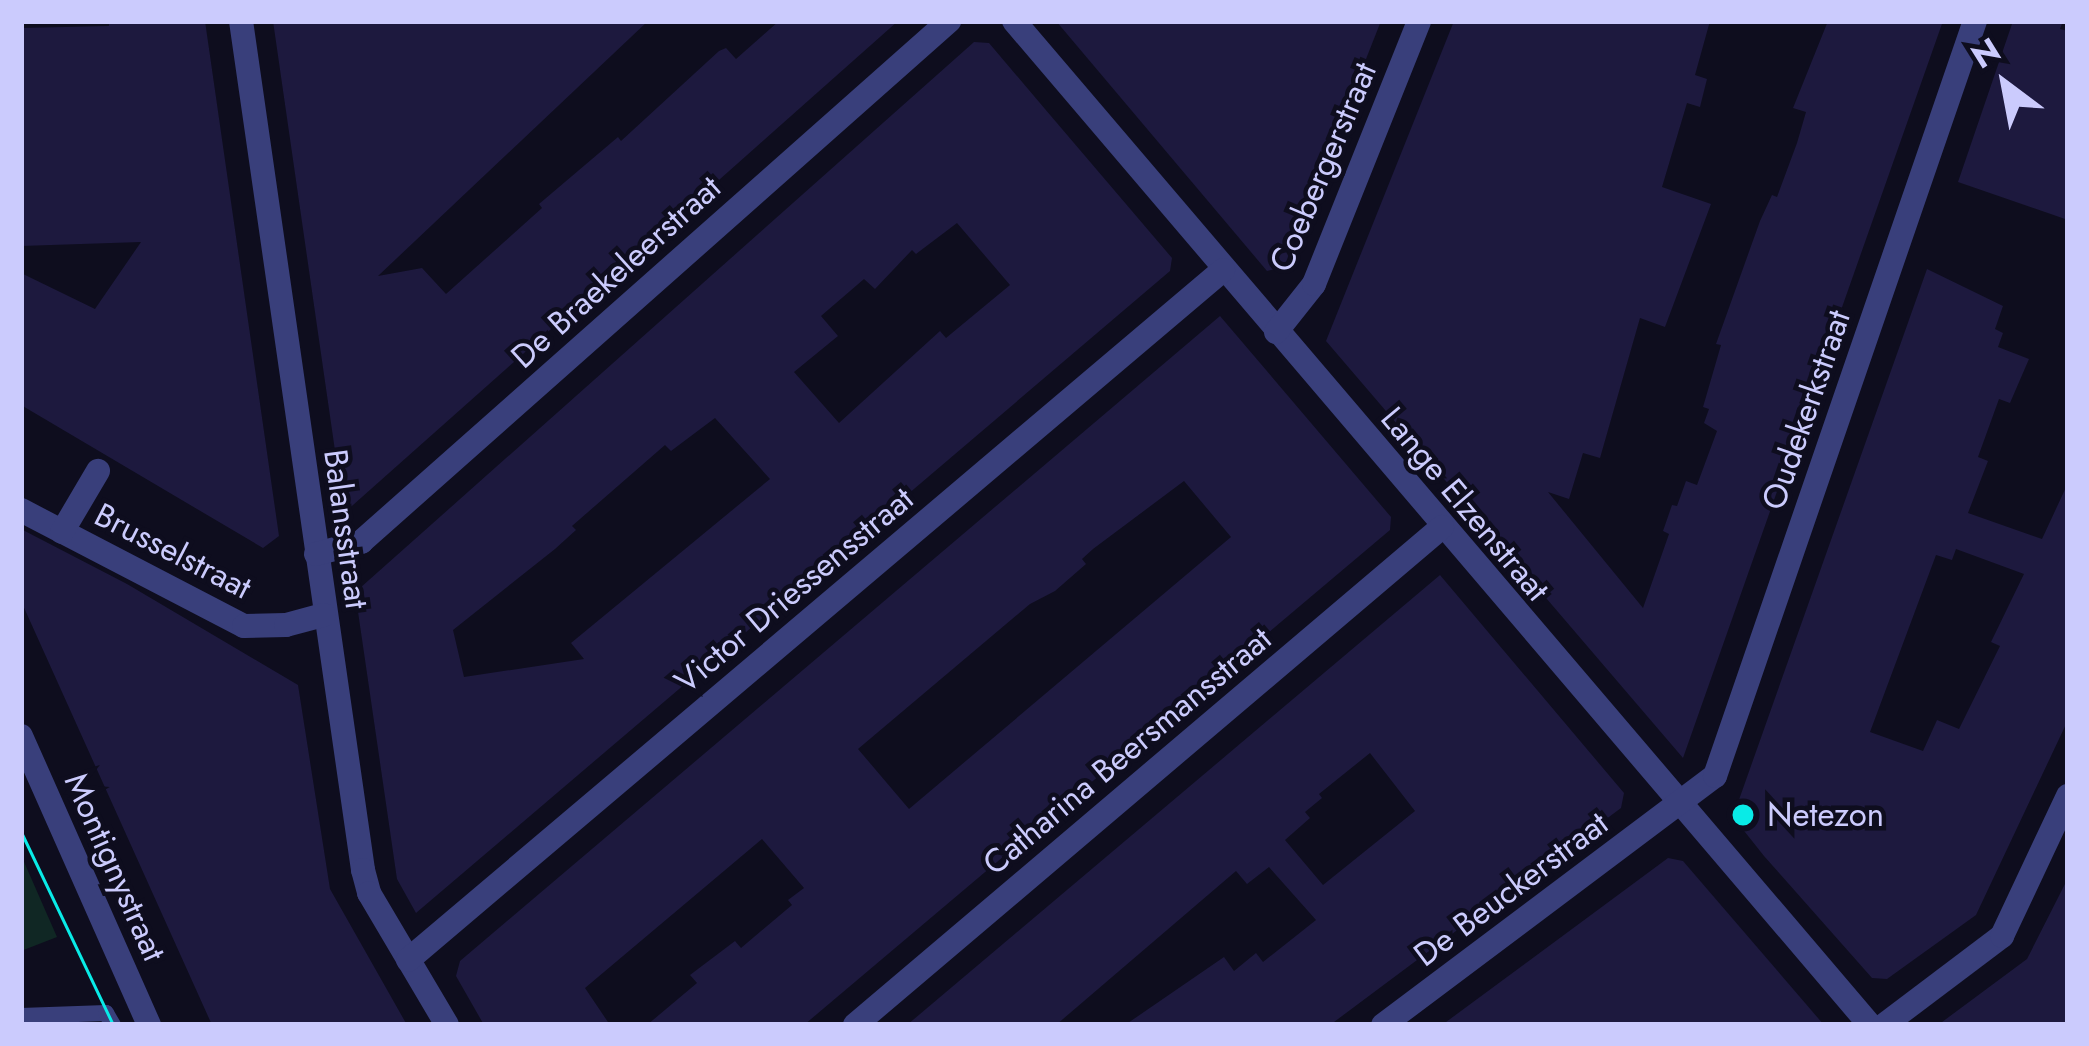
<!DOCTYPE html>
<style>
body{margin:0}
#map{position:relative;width:2089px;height:1046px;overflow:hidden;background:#0e0d1e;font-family:Jost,sans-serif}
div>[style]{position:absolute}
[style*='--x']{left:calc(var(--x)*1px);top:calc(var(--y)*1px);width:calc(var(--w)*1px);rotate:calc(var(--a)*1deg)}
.green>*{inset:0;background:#102724}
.building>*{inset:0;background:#1d193e}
.service>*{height:16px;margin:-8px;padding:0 8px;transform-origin:8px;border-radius:8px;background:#393f7b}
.minor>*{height:24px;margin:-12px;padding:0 12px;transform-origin:12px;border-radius:12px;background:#393f7b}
.tertiary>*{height:24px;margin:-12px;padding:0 12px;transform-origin:12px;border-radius:12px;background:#393f7b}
.tram>*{height:3px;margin:-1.5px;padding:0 1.5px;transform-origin:1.5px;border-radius:1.5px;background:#09ebe7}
.dots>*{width:33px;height:33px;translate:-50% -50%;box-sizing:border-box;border:6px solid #0e0d1e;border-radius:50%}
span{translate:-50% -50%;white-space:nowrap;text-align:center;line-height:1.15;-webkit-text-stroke:9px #0e0d1e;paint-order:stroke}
.street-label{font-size:33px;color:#cbcbfd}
.poi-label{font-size:33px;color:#cbcbfd}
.left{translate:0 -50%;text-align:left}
.frame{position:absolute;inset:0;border:24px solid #cbcbfd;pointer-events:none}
.north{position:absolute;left:1945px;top:24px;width:120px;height:120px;-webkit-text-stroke:9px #0e0d1e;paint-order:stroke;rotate:328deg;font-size:33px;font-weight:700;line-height:48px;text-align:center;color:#cbcbfd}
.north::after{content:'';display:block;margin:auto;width:42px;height:54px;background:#cbcbfd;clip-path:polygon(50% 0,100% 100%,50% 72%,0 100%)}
</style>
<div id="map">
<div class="green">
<i style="clip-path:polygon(21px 855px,57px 937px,21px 951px)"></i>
</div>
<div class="building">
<i style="clip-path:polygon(109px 21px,205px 21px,279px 536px,263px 548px,21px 405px,21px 273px,95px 309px,141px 242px,21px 246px,21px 28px,109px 26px)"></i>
<i style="clip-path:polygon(273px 21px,648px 21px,378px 276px,422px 268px,446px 294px,542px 208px,539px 204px,618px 137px,621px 141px,719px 51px,726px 48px,736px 59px,779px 21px,898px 21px,344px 513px)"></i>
<i style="clip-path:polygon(1056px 21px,1381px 21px,1284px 267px,1267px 271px)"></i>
<i style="clip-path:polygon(1454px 21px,1710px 21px,1695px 75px,1707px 79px,1700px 107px,1687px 103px,1662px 187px,1711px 204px,1665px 327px,1640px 318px,1600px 458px,1583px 453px,1569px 499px,1548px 492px,1643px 608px,1669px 534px,1663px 531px,1672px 505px,1677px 506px,1686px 481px,1697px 485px,1717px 431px,1704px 423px,1709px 409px,1703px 407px,1721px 345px,1716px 344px,1760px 221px,1772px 195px,1777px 197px,1797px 143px,1806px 112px,1793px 108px,1828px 21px,1943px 21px,1683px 758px,1326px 341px)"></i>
<i style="clip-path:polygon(2013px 21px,2063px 21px,2060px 29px,2068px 31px,2068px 220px,1958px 182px)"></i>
<i style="clip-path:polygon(evenodd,974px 42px,989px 43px,1045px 109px,1172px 258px,1170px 271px,416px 913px,397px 879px,356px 598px,360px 588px,974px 42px,957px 223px,1010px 285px,946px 338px,940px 331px,839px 423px,794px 372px,838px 336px,821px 316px,864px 279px,875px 289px,912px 250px,916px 254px,957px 223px,974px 42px,715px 418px,770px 479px,571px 643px,584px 659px,464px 677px,453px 630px,555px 549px,576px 530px,572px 526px,665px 445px,671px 451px,715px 418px)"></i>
<i style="clip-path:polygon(evenodd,1927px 269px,2003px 306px,1995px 329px,2003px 333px,1998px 347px,2029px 359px,2010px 403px,1999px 399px,1978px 457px,1988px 461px,1968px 513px,2042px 539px,2068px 483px,2068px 720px,1976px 915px,1887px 979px,1872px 978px,1764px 856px,1737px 822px,1735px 811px,1927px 269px,1956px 549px,2024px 574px,1991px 642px,2000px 646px,1959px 729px,1937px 720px,1923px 751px,1870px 732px,1936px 555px,1952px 560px,1956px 549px)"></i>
<i style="clip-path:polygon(evenodd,1220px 316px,1391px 517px,1390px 530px,804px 1025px,647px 1025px,697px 983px,690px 975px,735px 941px,741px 948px,792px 905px,788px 900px,804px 888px,762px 839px,585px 988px,610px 1025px,484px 1025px,456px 976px,460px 961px,1220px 316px,1184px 481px,1231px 537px,909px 809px,858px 749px,1030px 604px,1055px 591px,1086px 564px,1082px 559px,1093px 549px,1184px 481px)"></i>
<i style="clip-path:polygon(21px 529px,127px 584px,298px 685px,330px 889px,407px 1025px,212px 1025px,21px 601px)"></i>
<i style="clip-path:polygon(evenodd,1440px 575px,1624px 793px,1621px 808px,1330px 1025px,1125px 1025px,1224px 957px,1234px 971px,1256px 953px,1263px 962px,1316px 920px,1269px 867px,1247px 884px,1236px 871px,1056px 1025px,907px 1025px,1440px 575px,1370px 753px,1415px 811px,1323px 885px,1285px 840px,1310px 818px,1305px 812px,1322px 798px,1319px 794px,1370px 753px)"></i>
<i style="clip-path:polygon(1668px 858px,1683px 861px,1824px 1025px,1442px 1025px)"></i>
<i style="clip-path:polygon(2068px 878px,2068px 1025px,1938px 1025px,2027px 959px)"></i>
</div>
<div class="service">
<i style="--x:21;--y:1016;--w:85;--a:-2"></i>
<i style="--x:106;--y:1013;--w:14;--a:60"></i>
</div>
<div class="minor">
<i style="--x:241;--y:21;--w:858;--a:81.82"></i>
<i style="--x:363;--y:870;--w:24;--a:75"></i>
<i style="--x:369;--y:893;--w:153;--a:59.4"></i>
<i style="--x:1014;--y:21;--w:1319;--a:49.55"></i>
<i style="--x:1276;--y:332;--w:61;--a:-51.6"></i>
<i style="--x:1314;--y:284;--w:283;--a:-68.2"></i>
<i style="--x:21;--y:510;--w:251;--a:27.5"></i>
<i style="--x:244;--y:626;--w:42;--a:-1.4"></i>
<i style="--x:286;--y:625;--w:39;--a:-15"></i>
<i style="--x:62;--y:532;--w:71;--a:-59.5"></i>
<i style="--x:316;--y:554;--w:47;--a:-14.9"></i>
<i style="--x:361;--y:542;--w:786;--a:-41.54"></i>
<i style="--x:408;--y:960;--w:1068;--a:-40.25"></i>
<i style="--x:855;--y:1025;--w:770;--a:-40.31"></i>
<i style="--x:1383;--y:1025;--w:415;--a:-36.9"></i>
<i style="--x:1715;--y:776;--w:799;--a:-71"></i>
<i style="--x:1884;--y:1025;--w:148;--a:-37"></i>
<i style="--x:2002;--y:936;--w:155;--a:-64.8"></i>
</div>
<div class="tertiary">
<i style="--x:21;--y:736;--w:316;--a:66.1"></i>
</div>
<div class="tram">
<i style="--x:21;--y:832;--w:214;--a:64.5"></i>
</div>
<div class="dots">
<i style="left:1743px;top:815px;background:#09ebe7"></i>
</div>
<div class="street-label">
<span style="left:1323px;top:167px;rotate:-67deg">Coebergerstraat</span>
<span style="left:616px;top:272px;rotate:-42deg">De Braekeleerstraat</span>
<span style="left:1806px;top:410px;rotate:-71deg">Oudekerkstraat</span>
<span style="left:1465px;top:504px;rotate:50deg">Lange Elzenstraat</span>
<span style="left:346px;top:529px;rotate:82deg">Balansstraat</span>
<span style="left:173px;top:551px;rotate:27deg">Brusselstraat</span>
<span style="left:794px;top:590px;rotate:-40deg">Victor Driessensstraat</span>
<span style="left:1127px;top:751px;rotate:-40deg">Catharina Beersmansstraat</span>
<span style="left:115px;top:867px;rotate:66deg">Montignystraat</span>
<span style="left:1511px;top:889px;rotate:-37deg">De Beuckerstraat</span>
</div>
<div class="poi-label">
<span class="left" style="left:1767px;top:815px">Netezon</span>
</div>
<div class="frame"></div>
<div class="north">N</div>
</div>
